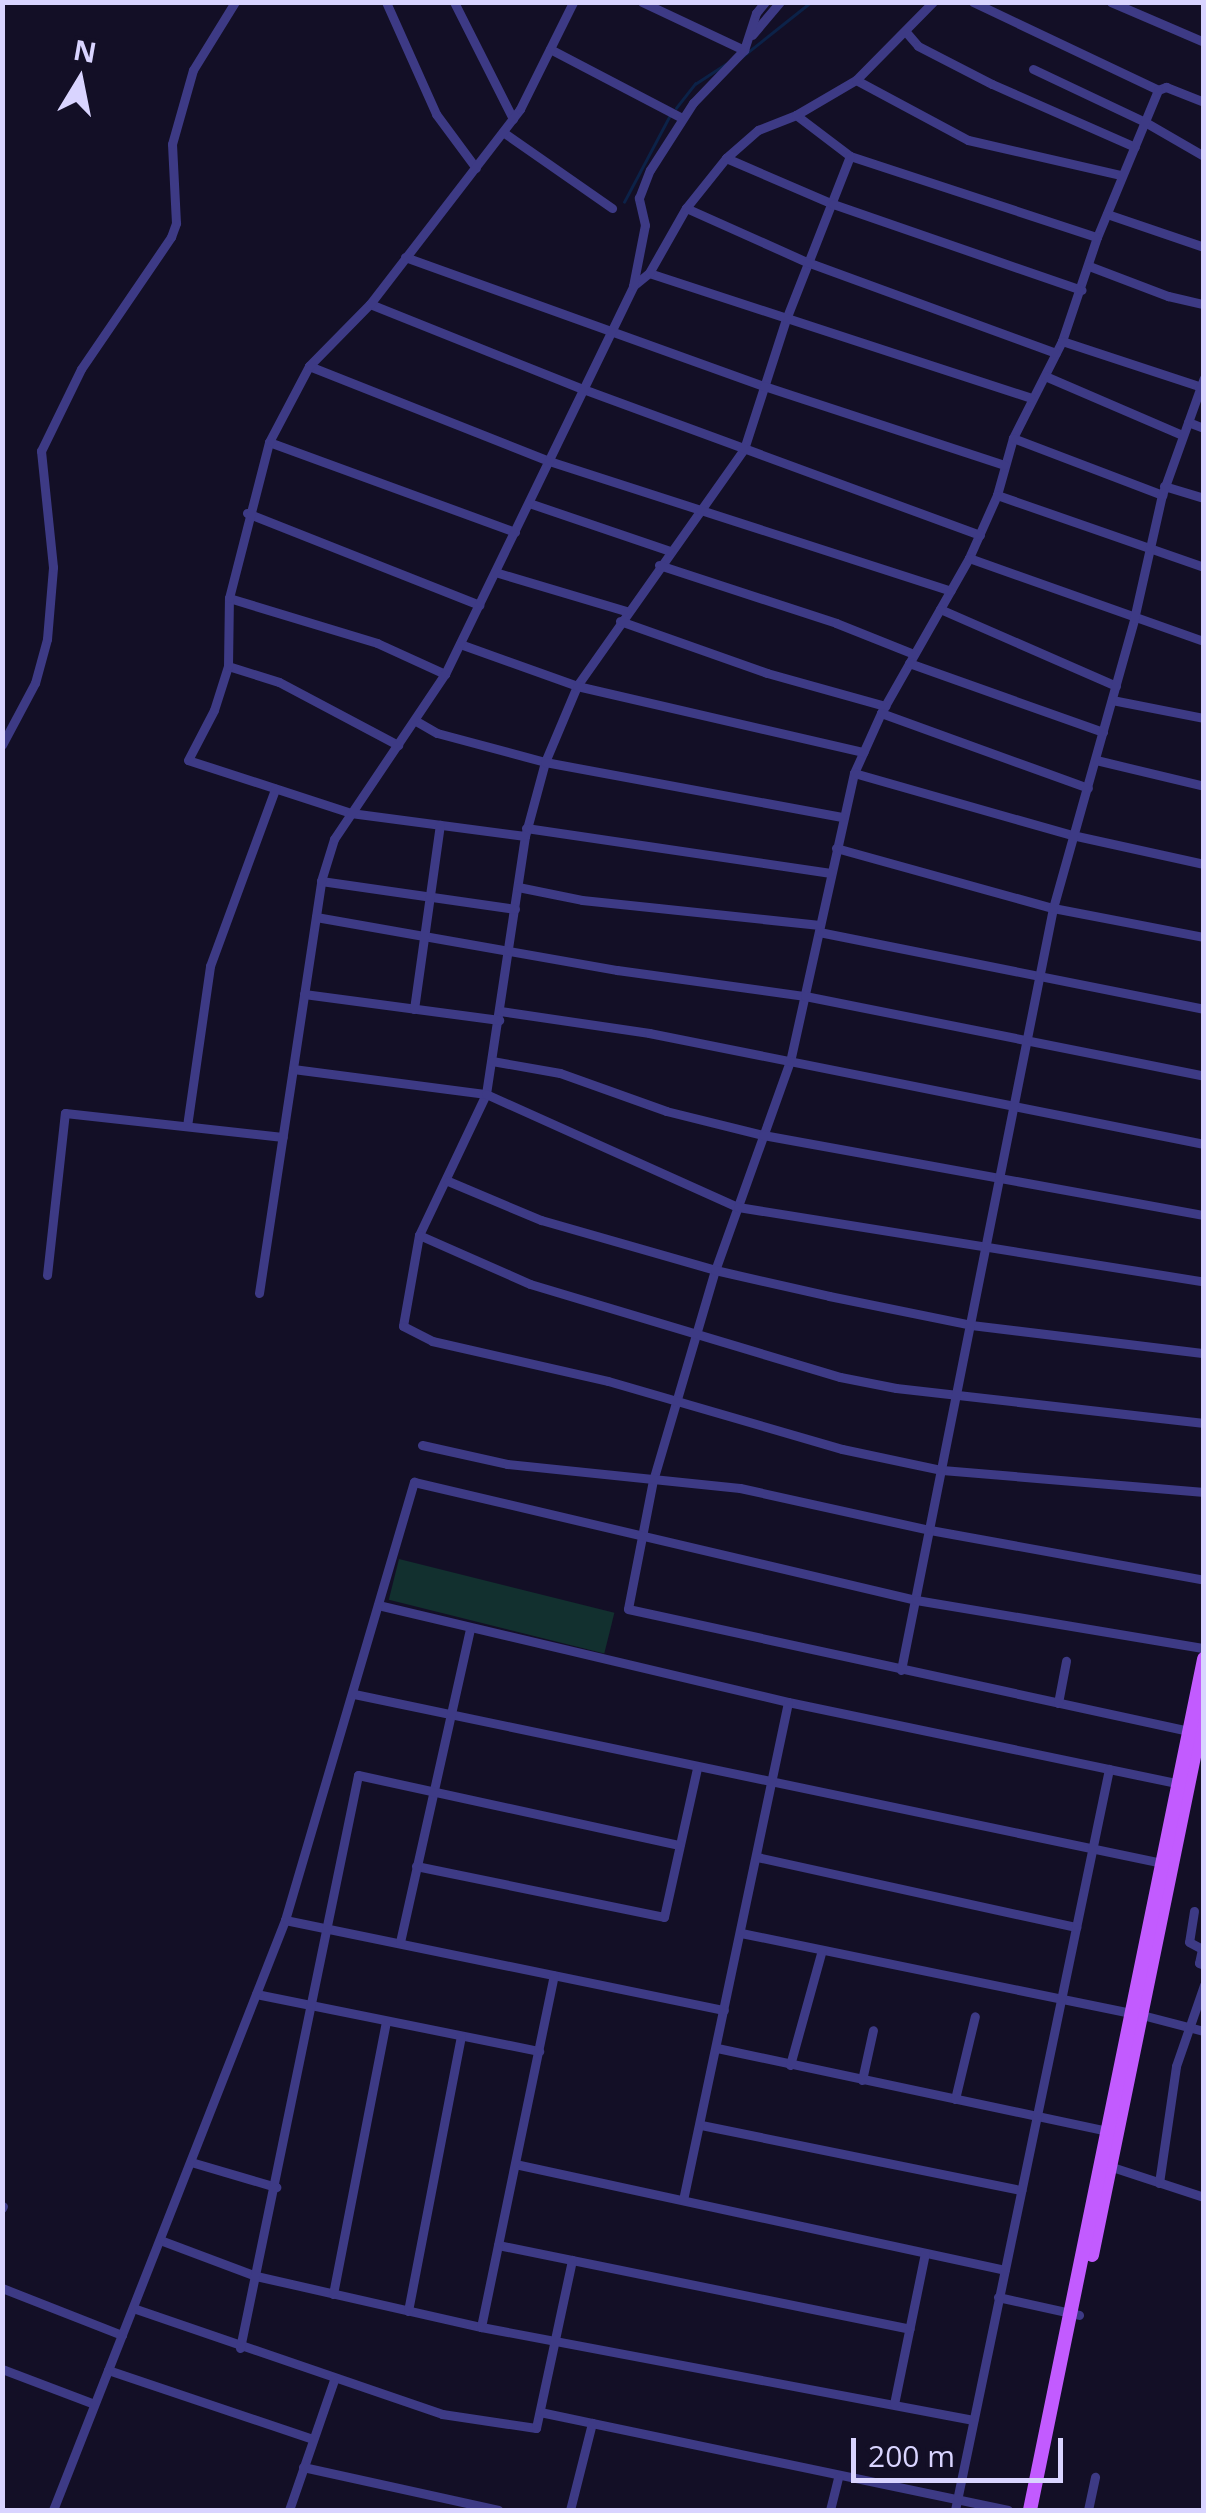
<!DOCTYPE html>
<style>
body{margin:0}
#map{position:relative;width:1206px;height:2513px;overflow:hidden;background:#130f26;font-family:"Open Sans",sans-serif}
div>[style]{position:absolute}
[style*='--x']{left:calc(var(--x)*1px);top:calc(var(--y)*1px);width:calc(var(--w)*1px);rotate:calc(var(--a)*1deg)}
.green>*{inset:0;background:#12302f;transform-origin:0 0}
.stream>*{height:2.5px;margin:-1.25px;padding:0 1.25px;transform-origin:1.25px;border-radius:1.25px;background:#0c2248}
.minor>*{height:9px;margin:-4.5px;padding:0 4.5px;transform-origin:4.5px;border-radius:4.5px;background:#3d3a85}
.primary>*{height:14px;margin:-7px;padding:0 7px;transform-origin:7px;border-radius:7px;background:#c25bff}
span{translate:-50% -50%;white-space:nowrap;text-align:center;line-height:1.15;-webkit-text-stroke:9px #130f26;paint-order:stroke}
.frame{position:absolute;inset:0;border:5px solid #d9d4ff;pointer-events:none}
.north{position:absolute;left:30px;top:30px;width:100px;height:100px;-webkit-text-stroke:8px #130f26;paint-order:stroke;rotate:10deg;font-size:28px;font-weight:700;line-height:40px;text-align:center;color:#d9d4ff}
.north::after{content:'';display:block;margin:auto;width:35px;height:45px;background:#d9d4ff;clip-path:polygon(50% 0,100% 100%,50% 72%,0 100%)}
.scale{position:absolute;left:851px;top:2438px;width:212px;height:45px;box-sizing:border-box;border:5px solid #d9d4ff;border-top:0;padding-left:12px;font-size:30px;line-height:35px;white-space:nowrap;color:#d9d4ff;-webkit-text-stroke:8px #130f26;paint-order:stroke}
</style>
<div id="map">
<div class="green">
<i style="left:399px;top:1559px;width:222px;height:42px;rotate:14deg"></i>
</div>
<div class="stream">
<i style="--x:738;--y:60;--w:93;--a:-38.5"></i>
<i style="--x:676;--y:108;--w:31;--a:-52"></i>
<i style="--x:695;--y:84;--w:37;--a:-33"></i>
<i style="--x:624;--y:202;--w:96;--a:-62.1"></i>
</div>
<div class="minor">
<i style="--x:386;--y:2;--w:123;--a:65.9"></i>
<i style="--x:436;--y:114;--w:67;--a:53.5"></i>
<i style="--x:454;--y:2;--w:131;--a:63.2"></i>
<i style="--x:642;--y:2;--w:113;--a:25.2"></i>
<i style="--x:973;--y:2;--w:205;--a:25.4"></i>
<i style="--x:1158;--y:90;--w:9;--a:-21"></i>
<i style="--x:1166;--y:87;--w:41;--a:21.5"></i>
<i style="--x:1111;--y:2;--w:101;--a:23.3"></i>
<i style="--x:906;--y:32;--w:18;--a:49"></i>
<i style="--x:918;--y:46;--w:83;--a:27.2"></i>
<i style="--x:992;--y:84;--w:156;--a:23.8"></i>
<i style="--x:752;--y:35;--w:43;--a:-49.7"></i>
<i style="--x:550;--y:49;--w:149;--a:27.6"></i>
<i style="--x:1033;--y:69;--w:124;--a:25.3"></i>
<i style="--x:1145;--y:122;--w:68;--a:30"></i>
<i style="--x:856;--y:80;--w:127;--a:28.2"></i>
<i style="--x:968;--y:140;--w:157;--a:12.9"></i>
<i style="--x:1158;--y:90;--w:159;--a:112.5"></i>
<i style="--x:1097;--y:237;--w:110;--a:108.6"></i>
<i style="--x:1062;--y:341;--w:109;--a:116.8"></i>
<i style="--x:1013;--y:438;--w:59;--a:105.7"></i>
<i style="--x:997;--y:495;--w:69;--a:114"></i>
<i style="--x:969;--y:558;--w:178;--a:119.6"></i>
<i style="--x:881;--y:713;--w:66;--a:114.2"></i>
<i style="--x:854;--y:773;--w:295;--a:102.5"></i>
<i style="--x:790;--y:1061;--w:222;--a:109.7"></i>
<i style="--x:715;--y:1270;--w:219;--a:106.4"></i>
<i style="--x:653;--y:1480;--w:131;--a:101"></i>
<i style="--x:628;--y:1609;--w:574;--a:12.27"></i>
<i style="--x:796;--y:115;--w:68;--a:37.2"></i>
<i style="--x:850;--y:156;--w:260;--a:18.2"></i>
<i style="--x:503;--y:132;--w:133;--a:34.9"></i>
<i style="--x:850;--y:156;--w:175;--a:111.4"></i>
<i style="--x:786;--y:319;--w:137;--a:107.9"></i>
<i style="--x:744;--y:449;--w:290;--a:125.2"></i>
<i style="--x:577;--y:686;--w:82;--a:112.8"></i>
<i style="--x:545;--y:762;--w:77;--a:105.1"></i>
<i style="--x:525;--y:836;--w:261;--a:98.6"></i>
<i style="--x:486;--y:1094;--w:156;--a:115.4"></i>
<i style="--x:419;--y:1235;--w:92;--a:100"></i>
<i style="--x:403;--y:1326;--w:33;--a:27"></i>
<i style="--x:432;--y:1341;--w:180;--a:12.8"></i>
<i style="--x:608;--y:1381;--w:244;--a:16.2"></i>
<i style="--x:842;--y:1449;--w:102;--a:11.9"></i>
<i style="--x:942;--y:1470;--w:263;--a:4.8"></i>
<i style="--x:726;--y:158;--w:116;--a:23.3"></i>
<i style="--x:833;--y:204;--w:263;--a:19.1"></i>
<i style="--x:686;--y:208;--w:133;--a:24.1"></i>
<i style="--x:807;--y:262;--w:265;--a:20.1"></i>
<i style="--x:1107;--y:214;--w:102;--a:18.8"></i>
<i style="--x:405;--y:257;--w:381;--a:19.8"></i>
<i style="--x:764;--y:386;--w:253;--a:18.2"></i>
<i style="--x:1089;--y:266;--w:85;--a:20.8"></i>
<i style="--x:1168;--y:296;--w:37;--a:13"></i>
<i style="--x:649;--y:273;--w:402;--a:18.1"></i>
<i style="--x:633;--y:286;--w:21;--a:-39"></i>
<i style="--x:649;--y:273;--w:75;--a:-60.4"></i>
<i style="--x:686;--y:208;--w:64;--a:-51.3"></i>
<i style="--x:726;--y:158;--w:43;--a:-41.2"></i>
<i style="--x:758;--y:130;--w:41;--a:-21.5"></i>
<i style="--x:796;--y:115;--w:69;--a:-30.3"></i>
<i style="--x:856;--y:80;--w:110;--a:-45.4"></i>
<i style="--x:370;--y:304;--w:229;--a:21.8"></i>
<i style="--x:583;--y:389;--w:423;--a:20.2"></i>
<i style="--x:1062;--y:341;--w:147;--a:18.2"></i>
<i style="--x:309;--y:366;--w:258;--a:21.6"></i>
<i style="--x:549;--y:461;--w:422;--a:17.9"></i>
<i style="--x:1045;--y:376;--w:149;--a:23.3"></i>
<i style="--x:1188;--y:422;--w:17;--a:21"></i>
<i style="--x:1013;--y:438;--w:160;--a:20.9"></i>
<i style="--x:269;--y:442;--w:262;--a:20.1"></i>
<i style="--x:1164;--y:486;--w:42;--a:16.7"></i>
<i style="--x:997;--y:495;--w:219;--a:19.2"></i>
<i style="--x:529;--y:503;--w:149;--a:18.8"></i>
<i style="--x:247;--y:513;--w:250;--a:21.6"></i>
<i style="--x:969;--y:558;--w:249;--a:19.5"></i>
<i style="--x:659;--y:565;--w:186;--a:18.1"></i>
<i style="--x:836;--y:623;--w:84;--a:21.7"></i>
<i style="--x:495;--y:572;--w:137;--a:16.6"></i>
<i style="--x:229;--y:598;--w:155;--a:16.9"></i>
<i style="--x:377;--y:643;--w:75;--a:24.5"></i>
<i style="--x:940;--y:609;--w:192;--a:23.6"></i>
<i style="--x:620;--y:621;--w:156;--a:19.5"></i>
<i style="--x:767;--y:673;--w:123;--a:15.6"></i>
<i style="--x:460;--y:644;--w:124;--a:19.7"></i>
<i style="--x:577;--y:686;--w:294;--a:13"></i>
<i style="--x:909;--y:663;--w:206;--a:19.6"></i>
<i style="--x:228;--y:666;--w:53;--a:17.4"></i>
<i style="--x:279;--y:682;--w:135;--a:27.9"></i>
<i style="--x:1112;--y:700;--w:94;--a:11.1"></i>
<i style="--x:881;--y:713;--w:220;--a:19.9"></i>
<i style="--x:416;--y:721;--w:24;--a:30"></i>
<i style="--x:437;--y:733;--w:112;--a:15"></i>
<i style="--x:545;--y:762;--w:302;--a:10.5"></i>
<i style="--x:2;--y:745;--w:70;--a:-62"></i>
<i style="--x:35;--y:683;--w:46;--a:-74.7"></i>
<i style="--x:47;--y:639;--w:72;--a:-85.2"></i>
<i style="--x:53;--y:567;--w:117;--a:-95.9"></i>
<i style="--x:41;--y:451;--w:91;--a:-64"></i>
<i style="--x:81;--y:369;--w:160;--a:-55.7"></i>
<i style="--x:171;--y:237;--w:15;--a:-70"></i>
<i style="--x:176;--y:223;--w:79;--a:-92.9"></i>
<i style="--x:172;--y:144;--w:77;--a:-74.2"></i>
<i style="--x:193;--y:70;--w:80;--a:-58.3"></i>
<i style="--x:1096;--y:760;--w:111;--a:13.5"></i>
<i style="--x:854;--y:773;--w:227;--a:15.9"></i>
<i style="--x:1072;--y:835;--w:135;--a:12.4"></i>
<i style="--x:526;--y:828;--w:308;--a:8.4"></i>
<i style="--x:525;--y:836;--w:176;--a:-172.5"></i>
<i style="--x:351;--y:813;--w:171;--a:-162"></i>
<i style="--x:188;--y:760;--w:56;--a:-62.5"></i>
<i style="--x:214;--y:710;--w:46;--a:-72.3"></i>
<i style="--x:228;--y:666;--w:68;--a:-89.2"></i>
<i style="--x:229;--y:598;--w:161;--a:-75.6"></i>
<i style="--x:269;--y:442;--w:86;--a:-62.2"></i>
<i style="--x:309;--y:366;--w:87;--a:-45.5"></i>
<i style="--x:370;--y:304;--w:246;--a:-52.4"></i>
<i style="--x:520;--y:109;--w:119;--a:-63.6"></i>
<i style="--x:836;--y:848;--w:225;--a:15.5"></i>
<i style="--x:1053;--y:908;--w:154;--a:10.9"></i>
<i style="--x:321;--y:881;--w:196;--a:8.2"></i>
<i style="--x:518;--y:887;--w:65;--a:11.5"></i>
<i style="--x:582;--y:900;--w:239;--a:6"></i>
<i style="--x:316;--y:917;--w:306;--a:10"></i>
<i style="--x:617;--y:970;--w:190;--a:7.9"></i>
<i style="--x:805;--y:996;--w:407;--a:11.3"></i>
<i style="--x:819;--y:932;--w:393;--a:11.3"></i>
<i style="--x:304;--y:994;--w:197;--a:7.6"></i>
<i style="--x:414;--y:1009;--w:186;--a:-82"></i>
<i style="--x:500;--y:1011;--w:151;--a:8.4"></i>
<i style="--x:649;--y:1033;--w:566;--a:11.31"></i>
<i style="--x:492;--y:1061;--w:69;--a:10"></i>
<i style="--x:560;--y:1073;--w:113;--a:19.7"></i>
<i style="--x:666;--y:1111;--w:100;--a:13.9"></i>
<i style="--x:763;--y:1135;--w:448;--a:10.3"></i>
<i style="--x:293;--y:1069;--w:195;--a:7.4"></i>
<i style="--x:486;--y:1094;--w:276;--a:24.2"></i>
<i style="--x:738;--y:1207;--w:472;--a:9.1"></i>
<i style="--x:187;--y:1126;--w:162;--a:-81.8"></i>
<i style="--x:210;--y:966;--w:189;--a:-69.8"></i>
<i style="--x:448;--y:1181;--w:101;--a:22.8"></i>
<i style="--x:541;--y:1220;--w:181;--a:16"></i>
<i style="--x:715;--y:1270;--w:117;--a:12.8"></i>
<i style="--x:829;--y:1296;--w:145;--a:11.5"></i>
<i style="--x:971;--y:1325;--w:235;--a:6.9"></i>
<i style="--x:419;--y:1235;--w:121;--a:23.8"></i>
<i style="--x:530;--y:1284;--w:324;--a:16.7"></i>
<i style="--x:840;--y:1377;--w:57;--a:11.1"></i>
<i style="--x:896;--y:1388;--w:310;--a:6.5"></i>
<i style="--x:47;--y:1275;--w:163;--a:-83.7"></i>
<i style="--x:65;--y:1113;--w:219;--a:6.3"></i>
<i style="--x:259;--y:1293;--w:417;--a:-81.4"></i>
<i style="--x:321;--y:881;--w:44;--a:-72.8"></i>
<i style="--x:334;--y:839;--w:199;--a:-56.1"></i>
<i style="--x:445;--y:674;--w:431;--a:-64.1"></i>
<i style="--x:633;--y:286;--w:62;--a:-78.9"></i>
<i style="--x:645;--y:225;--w:28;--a:-103"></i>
<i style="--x:639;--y:198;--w:30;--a:-69"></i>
<i style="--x:650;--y:170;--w:80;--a:-57.3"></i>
<i style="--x:693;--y:103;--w:74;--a:-46.1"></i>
<i style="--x:744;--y:50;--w:39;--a:-72"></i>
<i style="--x:756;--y:13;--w:14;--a:-51"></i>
<i style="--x:422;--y:1445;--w:87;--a:12.6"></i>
<i style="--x:507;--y:1464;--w:234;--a:5.9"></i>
<i style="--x:740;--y:1488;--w:195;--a:12.5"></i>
<i style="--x:930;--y:1530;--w:279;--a:10.3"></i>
<i style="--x:378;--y:1605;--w:421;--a:13.3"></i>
<i style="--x:788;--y:1702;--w:397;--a:11.8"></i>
<i style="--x:901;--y:1670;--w:777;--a:-78.72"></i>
<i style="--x:1053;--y:908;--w:300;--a:-74.3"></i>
<i style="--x:1134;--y:619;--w:127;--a:-77.3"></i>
<i style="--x:1162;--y:495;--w:124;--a:-70.3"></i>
<i style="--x:354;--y:1694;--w:825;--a:11.81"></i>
<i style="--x:1058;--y:1703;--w:43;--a:-79.2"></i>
<i style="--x:757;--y:1857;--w:327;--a:12.4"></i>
<i style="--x:416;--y:1866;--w:253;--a:11.6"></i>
<i style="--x:664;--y:1917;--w:153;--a:-77.5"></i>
<i style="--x:1194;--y:1911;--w:31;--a:99"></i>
<i style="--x:1189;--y:1942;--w:15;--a:28"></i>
<i style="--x:1202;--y:1949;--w:14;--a:102"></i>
<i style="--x:1199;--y:1963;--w:5;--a:22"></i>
<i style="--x:285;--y:1920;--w:448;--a:11.6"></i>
<i style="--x:741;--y:1933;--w:398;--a:11.6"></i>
<i style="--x:400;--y:1942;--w:320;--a:-77.4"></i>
<i style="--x:256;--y:1994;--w:289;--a:11.4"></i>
<i style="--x:1142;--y:2015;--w:64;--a:14.5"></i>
<i style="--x:717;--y:2048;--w:400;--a:12"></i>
<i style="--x:790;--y:2065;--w:119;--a:-74.5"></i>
<i style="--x:862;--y:2080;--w:51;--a:-77.6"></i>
<i style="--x:955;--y:2099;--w:85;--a:-76.5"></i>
<i style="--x:701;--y:2125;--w:327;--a:11.5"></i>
<i style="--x:191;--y:2162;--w:89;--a:16.4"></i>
<i style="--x:515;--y:2164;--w:501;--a:12.21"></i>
<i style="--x:1112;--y:2167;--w:97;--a:18.1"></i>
<i style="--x:1159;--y:2183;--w:118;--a:-81.7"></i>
<i style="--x:1176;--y:2066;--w:86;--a:-70.9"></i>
<i style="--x:683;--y:2200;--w:509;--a:-78.09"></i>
<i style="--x:2;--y:2208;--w:2;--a:-63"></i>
<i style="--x:160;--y:2240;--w:103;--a:20.6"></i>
<i style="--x:256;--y:2276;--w:231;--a:12.8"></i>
<i style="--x:481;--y:2327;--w:501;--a:10.7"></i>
<i style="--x:498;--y:2245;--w:420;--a:11.5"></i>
<i style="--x:2;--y:2288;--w:129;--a:21.4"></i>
<i style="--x:333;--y:2294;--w:278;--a:-79"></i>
<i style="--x:998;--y:2297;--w:83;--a:12.5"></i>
<i style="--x:133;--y:2308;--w:327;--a:18.9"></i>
<i style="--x:442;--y:2414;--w:95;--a:8.5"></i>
<i style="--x:536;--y:2428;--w:172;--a:-77.9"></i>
<i style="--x:408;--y:2311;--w:280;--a:-79.1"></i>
<i style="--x:481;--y:2327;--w:359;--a:-78.3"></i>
<i style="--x:240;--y:2348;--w:585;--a:-78.36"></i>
<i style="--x:358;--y:1775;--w:329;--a:12.3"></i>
<i style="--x:2;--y:2369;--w:98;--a:20.8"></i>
<i style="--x:108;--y:2370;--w:216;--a:18.6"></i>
<i style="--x:894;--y:2404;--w:154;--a:-78.4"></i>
<i style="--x:540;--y:2412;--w:53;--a:11.9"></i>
<i style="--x:303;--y:2467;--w:200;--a:12.4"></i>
<i style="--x:53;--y:2510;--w:634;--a:-68.53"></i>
<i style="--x:285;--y:1920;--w:457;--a:-73.6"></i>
<i style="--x:414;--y:1482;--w:516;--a:13.23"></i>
<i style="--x:916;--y:1600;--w:292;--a:9.5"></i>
<i style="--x:289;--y:2510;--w:138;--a:-70.9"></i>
<i style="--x:570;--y:2510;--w:90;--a:-75.8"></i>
<i style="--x:592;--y:2423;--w:425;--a:11.8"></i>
<i style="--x:830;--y:2510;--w:34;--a:-76"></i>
<i style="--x:955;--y:2510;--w:757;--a:-78.26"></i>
<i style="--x:1088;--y:2510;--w:34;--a:-78"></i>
</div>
<div class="primary">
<i style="--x:1092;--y:2255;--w:558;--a:-78.43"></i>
<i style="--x:1030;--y:2510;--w:869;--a:-78.44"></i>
</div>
<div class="frame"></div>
<div class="north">N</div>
<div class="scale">200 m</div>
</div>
